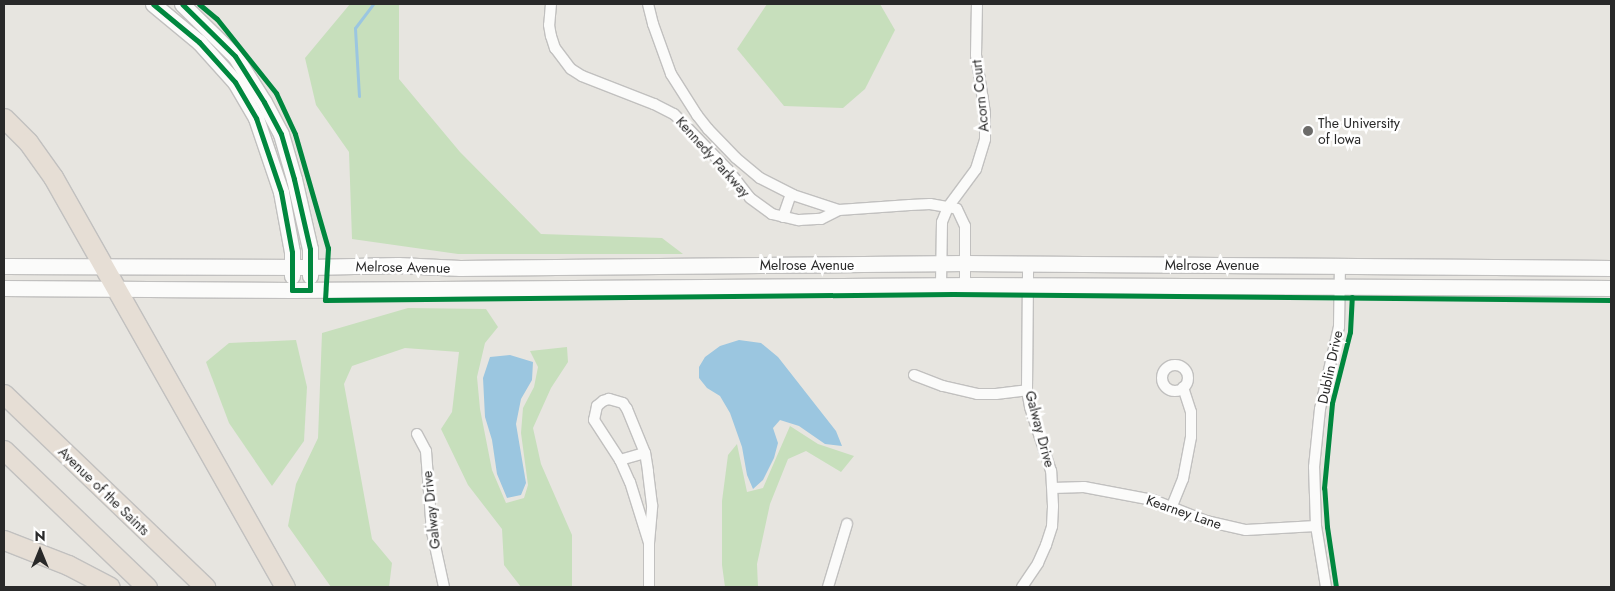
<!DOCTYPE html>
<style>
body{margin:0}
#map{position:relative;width:1615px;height:591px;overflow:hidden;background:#e7e5e0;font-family:Jost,sans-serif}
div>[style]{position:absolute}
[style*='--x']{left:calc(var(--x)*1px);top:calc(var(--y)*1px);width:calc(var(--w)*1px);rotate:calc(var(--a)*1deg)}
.green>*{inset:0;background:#c7dfbc}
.water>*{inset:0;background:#9bc6e0}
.stream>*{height:3px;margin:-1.5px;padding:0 1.5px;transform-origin:1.5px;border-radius:1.5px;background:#9bc6e0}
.roads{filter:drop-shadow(1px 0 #c1c0bf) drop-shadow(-1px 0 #c1c0bf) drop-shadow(0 1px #c1c0bf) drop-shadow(0 -1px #c1c0bf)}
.street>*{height:10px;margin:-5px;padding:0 5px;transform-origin:5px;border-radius:5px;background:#fbfbfa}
.street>.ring{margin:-5px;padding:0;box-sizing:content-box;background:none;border:10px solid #fbfbfa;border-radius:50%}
.secondary>*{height:15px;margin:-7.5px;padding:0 7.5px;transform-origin:7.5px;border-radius:7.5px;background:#fbfbfa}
.highway>*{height:19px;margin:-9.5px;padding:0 9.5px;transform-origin:9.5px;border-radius:9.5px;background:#e6ded5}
.cycleway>*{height:5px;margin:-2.5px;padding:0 2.5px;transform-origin:2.5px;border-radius:2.5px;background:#00873e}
.dots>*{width:14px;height:14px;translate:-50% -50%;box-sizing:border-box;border:2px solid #fff;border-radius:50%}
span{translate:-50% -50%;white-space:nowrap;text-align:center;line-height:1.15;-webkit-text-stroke:5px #fff;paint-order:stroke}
.street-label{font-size:14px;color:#292929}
.poi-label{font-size:14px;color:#292929}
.left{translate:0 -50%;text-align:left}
.frame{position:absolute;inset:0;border:5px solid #292929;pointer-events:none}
.north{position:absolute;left:15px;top:526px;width:50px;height:50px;-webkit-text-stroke:4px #fff;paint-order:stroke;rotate:0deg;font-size:14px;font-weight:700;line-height:20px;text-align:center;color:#292929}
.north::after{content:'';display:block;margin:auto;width:18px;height:22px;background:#292929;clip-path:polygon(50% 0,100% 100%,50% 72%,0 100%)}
</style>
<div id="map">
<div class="green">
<i style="clip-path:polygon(350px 4px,399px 4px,399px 79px,460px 152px,541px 234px,662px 238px,683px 254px,458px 254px,352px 239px,349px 152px,316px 105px,305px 58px)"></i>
<i style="clip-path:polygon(767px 4px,880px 4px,895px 30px,865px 89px,843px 108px,784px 106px,737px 49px)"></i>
<i style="clip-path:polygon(408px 308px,486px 309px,498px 327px,485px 343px,477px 377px,480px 409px,492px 470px,506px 503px,524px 498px,528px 485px,521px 433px,523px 408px,534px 387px,538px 367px,530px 351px,567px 347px,568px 362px,551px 388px,533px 428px,541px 464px,572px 535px,572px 587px,521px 587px,504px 565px,502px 529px,468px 485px,441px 429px,452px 412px,459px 352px,405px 348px,352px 366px,344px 384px,372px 539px,392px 563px,389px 587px,331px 587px,288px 526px,296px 484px,318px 438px,322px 333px)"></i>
<i style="clip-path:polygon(296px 340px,307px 387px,304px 441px,272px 486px,229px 423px,206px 362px,229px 343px)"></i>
<i style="clip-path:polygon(790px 426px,818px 444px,854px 456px,841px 472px,806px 451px,788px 459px,770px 504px,757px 564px,758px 587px,725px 587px,722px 565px,722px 501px,728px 455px,737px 444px,747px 492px,763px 488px)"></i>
</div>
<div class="water">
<i style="clip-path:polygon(739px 340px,761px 343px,778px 357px,836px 431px,842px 446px,825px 444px,799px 426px,780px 420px,773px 428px,778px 443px,774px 458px,763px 480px,753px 489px,747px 475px,742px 447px,730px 413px,720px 396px,707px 388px,699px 378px,699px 367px,705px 357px,720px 346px)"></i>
<i style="clip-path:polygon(510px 355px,533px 362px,532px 380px,521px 399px,516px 424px,526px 483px,521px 495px,507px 498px,497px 474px,492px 440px,485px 417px,483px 378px,490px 357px)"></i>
</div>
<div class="stream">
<i style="--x:359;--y:96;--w:68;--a:-93.4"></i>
<i style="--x:355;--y:28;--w:30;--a:-53"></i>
</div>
<div class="roads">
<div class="street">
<i style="--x:551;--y:4;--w:21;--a:95"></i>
<i style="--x:549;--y:25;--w:11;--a:80"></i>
<i style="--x:551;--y:36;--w:13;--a:72"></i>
<i style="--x:555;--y:48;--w:26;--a:53"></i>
<i style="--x:571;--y:69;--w:13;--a:32"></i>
<i style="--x:582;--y:76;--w:77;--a:21.3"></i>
<i style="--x:654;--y:104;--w:22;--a:27"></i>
<i style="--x:674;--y:114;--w:79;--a:46"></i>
<i style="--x:729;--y:171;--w:34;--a:52"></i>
<i style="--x:750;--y:198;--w:27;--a:36"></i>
<i style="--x:772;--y:214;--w:28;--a:13"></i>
<i style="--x:799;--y:220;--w:22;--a:-3"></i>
<i style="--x:821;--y:219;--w:20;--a:-27"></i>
<i style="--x:839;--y:210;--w:71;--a:-4"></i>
<i style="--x:910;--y:205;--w:20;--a:-3"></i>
<i style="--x:930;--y:204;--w:27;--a:10"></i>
<i style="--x:957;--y:209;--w:19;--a:65"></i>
<i style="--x:965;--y:226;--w:59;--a:90"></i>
<i style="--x:648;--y:4;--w:21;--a:76"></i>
<i style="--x:653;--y:24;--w:53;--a:70.2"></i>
<i style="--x:671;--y:74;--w:49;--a:57.6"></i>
<i style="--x:697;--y:115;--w:18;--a:52"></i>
<i style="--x:708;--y:129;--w:40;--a:46"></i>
<i style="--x:736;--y:158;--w:31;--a:40"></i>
<i style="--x:760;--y:178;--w:37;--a:27"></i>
<i style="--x:793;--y:195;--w:48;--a:18.1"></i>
<i style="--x:783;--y:217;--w:24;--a:-71"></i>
<i style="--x:941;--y:285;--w:63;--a:-89.1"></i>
<i style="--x:942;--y:222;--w:16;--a:-68"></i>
<i style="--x:948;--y:207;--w:47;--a:-53.6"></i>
<i style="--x:976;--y:169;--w:31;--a:-73"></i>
<i style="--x:985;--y:139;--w:26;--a:-90"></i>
<i style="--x:985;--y:113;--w:59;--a:-98.8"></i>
<i style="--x:976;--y:55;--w:51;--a:-88.9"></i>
<i class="ring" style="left:1162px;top:365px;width:16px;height:16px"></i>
<i style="--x:914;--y:375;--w:31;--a:21"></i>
<i style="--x:943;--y:386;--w:35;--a:13"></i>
<i style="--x:977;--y:394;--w:19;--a:0"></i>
<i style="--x:996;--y:394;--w:31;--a:-7"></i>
<i style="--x:417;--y:434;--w:19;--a:62"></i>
<i style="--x:426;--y:451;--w:81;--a:85.8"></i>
<i style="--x:432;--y:532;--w:56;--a:77.7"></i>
<i style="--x:620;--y:460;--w:26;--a:-16"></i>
<i style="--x:1053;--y:488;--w:31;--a:-2"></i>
<i style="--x:1084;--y:487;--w:70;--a:10.7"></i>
<i style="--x:1153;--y:500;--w:57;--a:21.6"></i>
<i style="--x:1206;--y:521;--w:41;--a:12.7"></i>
<i style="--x:1246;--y:530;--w:70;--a:-3.3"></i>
<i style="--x:1172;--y:506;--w:29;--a:-68"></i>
<i style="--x:1183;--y:479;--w:43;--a:-79.2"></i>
<i style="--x:1191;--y:437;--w:25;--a:-90"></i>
<i style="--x:1191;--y:412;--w:26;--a:-108"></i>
<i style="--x:649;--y:587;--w:44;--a:-90"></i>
<i style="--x:649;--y:543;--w:38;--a:-85"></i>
<i style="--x:652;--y:505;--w:34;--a:-97"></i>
<i style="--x:648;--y:471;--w:18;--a:-99"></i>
<i style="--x:645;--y:453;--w:48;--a:-112.2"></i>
<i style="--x:627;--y:409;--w:7;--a:-124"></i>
<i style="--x:623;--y:403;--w:15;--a:-164"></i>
<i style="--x:609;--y:399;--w:6;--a:162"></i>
<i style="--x:603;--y:401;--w:8;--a:140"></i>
<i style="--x:597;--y:406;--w:14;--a:102"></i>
<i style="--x:594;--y:420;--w:48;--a:57"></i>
<i style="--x:620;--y:460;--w:24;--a:66"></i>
<i style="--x:630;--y:482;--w:64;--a:72.7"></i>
<i style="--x:828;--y:587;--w:66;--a:-73.2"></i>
<i style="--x:1022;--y:587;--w:29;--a:-56"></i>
<i style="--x:1038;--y:563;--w:20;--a:-66"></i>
<i style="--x:1046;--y:545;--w:20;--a:-72"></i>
<i style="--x:1052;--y:526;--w:20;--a:-87"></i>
<i style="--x:1053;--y:506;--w:35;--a:-93"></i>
<i style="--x:1051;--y:471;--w:67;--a:-108.2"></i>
<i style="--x:1030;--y:407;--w:17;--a:-100"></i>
<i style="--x:1027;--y:390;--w:126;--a:-89.5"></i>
<i style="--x:1326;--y:587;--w:62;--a:-99.3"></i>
<i style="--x:1316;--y:526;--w:59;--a:-91.9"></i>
<i style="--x:1314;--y:467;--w:58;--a:-84.1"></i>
<i style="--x:1320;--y:409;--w:84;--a:-77"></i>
<i style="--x:1339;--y:327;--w:61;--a:-89.1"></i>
</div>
<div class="secondary">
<i style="--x:153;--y:4;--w:60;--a:39.6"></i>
<i style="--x:199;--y:42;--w:54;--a:48"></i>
<i style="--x:235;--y:82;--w:42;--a:59.7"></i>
<i style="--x:256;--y:118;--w:78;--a:71.3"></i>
<i style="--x:281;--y:192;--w:61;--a:79.6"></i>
<i style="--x:292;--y:252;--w:24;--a:90"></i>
<i style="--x:182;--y:4;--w:74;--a:44.5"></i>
<i style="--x:235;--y:56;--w:54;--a:57.8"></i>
<i style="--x:264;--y:102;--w:36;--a:62"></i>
<i style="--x:281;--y:134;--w:47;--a:73.9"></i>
<i style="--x:294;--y:179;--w:72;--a:77.1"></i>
<i style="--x:310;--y:249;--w:27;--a:90"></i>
<i style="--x:4;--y:266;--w:306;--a:0.2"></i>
<i style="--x:310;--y:267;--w:88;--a:-1.3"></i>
<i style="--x:398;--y:265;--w:62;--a:2.8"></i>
<i style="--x:460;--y:268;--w:505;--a:-0.57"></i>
<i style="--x:965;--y:263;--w:646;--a:0.44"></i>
<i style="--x:4;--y:288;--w:288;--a:0.4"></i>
<i style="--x:292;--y:290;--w:685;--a:-0.42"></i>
<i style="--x:977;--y:285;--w:634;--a:0.27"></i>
</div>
<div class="highway">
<i style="--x:4;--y:118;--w:34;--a:45"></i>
<i style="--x:28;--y:142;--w:43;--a:54.5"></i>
<i style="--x:53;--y:177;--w:471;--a:60.5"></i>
<i style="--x:4;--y:394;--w:279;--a:43.8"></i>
<i style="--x:4;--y:450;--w:198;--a:43.8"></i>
<i style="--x:4;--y:540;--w:69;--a:21.3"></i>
<i style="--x:68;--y:565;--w:47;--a:27.6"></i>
</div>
</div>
<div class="cycleway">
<i style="--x:153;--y:4;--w:60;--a:39.6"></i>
<i style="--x:199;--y:42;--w:54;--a:48"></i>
<i style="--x:235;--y:82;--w:42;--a:59.7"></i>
<i style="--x:256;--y:118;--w:78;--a:71.3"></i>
<i style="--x:281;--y:192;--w:61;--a:79.6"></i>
<i style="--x:292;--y:252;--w:38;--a:90"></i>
<i style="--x:292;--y:290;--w:18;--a:0"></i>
<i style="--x:310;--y:290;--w:41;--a:-90"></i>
<i style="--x:310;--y:249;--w:72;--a:-102.9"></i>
<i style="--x:294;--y:179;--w:47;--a:-106.1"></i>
<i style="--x:281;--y:134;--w:36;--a:-118"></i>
<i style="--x:264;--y:102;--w:54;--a:-122.2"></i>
<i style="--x:235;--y:56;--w:74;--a:-135.5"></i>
<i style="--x:199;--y:4;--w:23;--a:40"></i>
<i style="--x:217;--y:19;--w:95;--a:51.4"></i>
<i style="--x:276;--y:93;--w:45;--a:65.1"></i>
<i style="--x:295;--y:134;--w:119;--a:73.9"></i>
<i style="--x:328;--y:248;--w:52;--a:93.3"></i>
<i style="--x:325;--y:300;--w:628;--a:-0.55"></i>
<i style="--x:953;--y:294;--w:658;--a:0.52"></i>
<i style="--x:1336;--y:587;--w:61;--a:-98.5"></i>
<i style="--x:1327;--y:527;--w:39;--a:-94"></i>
<i style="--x:1324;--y:488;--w:85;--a:-84.6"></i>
<i style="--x:1332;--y:403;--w:73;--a:-75.8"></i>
<i style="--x:1350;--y:332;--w:35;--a:-87"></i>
</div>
<div class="dots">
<i style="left:1308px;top:131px;background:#6c6b69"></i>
</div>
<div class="street-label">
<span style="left:980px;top:96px;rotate:-96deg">Acorn Court</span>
<span style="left:713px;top:157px;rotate:48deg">Kennedy Parkway</span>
<span style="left:807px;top:265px">Melrose Avenue</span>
<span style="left:1212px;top:265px">Melrose Avenue</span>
<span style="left:403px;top:267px;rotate:1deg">Melrose Avenue</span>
<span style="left:1330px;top:367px;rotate:-78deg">Dublin Drive</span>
<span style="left:1040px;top:429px;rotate:75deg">Galway Drive</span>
<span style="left:104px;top:491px;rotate:44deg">Avenue of the Saints</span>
<span style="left:431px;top:510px;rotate:-96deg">Galway Drive</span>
<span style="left:1184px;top:512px;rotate:19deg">Kearney Lane</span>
</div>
<div class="poi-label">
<span class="left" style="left:1318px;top:131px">The University<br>of Iowa</span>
</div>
<div class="frame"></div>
<div class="north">N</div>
</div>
